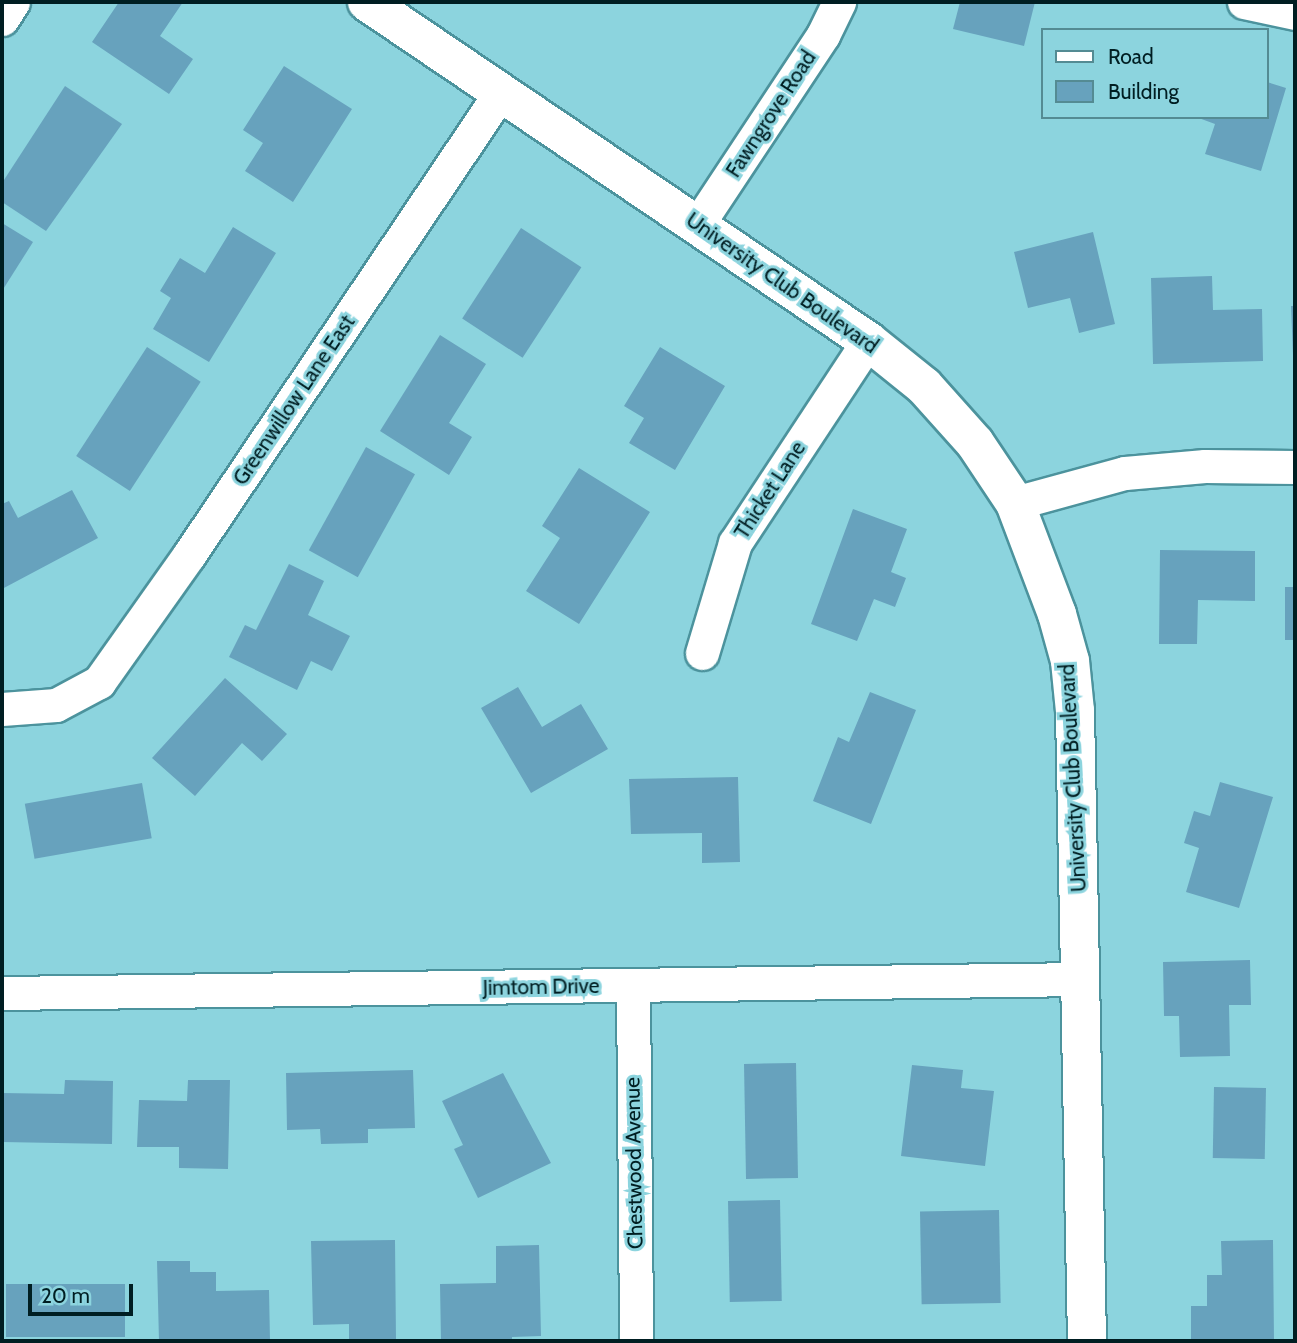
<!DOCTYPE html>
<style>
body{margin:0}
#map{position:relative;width:1297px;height:1343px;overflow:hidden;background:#8cd4de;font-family:Cabin,sans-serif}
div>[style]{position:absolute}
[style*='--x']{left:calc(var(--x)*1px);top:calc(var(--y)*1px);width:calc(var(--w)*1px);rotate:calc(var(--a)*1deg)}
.building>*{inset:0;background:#67a2bd;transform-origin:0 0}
.roads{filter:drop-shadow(2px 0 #4c939d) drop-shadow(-2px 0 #4c939d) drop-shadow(0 2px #4c939d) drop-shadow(0 -2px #4c939d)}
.minor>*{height:33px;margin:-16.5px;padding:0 16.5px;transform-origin:16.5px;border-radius:16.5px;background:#fff}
.tertiary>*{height:38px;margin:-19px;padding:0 19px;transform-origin:19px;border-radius:19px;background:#fff}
span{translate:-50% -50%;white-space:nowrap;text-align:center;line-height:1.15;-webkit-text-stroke:6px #8cd4de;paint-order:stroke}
.street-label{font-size:21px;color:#001e22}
.frame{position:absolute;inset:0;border:4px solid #001e22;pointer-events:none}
.legend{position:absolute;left:1041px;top:28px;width:228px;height:91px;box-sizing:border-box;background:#8cd4de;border:2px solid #548b93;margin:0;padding:9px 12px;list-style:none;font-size:21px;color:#001e22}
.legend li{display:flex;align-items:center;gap:14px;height:35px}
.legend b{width:35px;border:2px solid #548b93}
.scale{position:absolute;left:28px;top:1284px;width:105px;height:32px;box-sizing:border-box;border:4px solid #001e22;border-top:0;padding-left:9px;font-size:21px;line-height:24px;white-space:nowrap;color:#001e22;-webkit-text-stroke:5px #8cd4de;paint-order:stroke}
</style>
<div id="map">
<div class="building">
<i style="clip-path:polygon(119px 2px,183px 2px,160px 36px,193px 59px,169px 94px,92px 42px)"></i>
<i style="clip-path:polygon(960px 2px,1035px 2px,1024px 46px,953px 29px)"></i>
<i style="clip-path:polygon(284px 66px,352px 109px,293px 202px,245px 171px,263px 143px,243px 130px)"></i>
<i style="clip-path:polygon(1267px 82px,1286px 88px,1261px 171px,1205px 154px,1215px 124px,1196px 117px,1267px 117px)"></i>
<i style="clip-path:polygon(65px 86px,122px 124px,46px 231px,2px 202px,2px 183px)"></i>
<i style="clip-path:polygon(2px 223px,33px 242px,2px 291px)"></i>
<i style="clip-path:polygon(233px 227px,276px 253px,209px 362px,153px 329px,171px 298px,160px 291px,180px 258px,205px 273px)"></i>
<i style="left:521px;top:228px;width:72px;height:108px;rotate:33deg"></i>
<i style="clip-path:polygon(1093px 232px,1115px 324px,1079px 333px,1070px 298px,1028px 308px,1014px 252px)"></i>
<i style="clip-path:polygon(1212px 276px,1213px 310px,1262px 309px,1263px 361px,1153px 364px,1151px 278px)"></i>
<i style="clip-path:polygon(1291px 306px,1295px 306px,1295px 355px,1293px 355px)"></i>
<i style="clip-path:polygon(440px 335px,486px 364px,449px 423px,472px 437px,449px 475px,380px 431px)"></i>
<i style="left:147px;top:347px;width:64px;height:130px;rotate:33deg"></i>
<i style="clip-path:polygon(660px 347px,725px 386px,675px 470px,629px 443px,644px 418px,624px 406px)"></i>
<i style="left:366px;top:447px;width:56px;height:118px;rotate:29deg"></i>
<i style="clip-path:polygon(579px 468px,650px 512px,579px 624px,526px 591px,560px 538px,542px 526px)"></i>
<i style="clip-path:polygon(72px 490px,98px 538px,2px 589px,2px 504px,9px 501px,18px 518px)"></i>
<i style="clip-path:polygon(853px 509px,907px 529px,891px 572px,906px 578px,895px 607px,874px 599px,857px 641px,811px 624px)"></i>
<i style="clip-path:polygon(1160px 550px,1255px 551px,1255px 601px,1198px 600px,1197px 644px,1159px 644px)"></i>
<i style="clip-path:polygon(289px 564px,324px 581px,308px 615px,350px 636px,332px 671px,311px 661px,297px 690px,229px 657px,245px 625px,256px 630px)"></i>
<i style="left:1285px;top:587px;width:10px;height:53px"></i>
<i style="clip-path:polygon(225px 678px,287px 734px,262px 761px,242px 743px,195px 796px,152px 758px)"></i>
<i style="clip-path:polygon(518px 687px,542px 727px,581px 704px,608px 749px,531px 793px,481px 708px)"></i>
<i style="clip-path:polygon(870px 692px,916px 710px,871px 824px,813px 801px,838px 737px,849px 742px)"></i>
<i style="clip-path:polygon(738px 777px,740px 862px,702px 863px,702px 833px,631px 834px,629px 779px)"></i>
<i style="clip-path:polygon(1220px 782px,1273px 797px,1239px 908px,1186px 892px,1199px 848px,1184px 843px,1194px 811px,1210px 816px)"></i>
<i style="left:142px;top:783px;width:56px;height:119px;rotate:80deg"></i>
<i style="clip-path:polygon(1250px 960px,1251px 1005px,1229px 1005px,1230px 1056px,1180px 1057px,1179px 1016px,1164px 1016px,1163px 962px)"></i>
<i style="left:796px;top:1063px;width:115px;height:52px;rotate:89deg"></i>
<i style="clip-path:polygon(912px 1065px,963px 1070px,961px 1088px,994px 1091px,985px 1166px,901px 1156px)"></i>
<i style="clip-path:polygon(413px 1070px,415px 1128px,368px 1129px,368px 1143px,321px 1144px,320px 1129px,287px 1130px,286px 1073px)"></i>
<i style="clip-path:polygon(503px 1073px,551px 1163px,478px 1198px,454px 1149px,463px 1145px,442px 1101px)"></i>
<i style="clip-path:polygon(65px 1080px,113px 1081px,112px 1144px,2px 1142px,2px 1093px,64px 1094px)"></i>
<i style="clip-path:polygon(188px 1080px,230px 1080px,228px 1169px,179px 1168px,179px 1147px,137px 1147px,139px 1100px,187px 1101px)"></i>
<i style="left:1214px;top:1087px;width:52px;height:71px;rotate:1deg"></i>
<i style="left:780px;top:1200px;width:101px;height:52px;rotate:89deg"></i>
<i style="left:999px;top:1210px;width:93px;height:79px;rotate:89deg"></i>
<i style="clip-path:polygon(395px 1240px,396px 1339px,349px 1340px,349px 1324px,313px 1325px,311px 1241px)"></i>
<i style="clip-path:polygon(1273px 1240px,1274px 1341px,1191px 1341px,1191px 1306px,1207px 1306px,1207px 1275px,1222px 1275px,1221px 1241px)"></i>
<i style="clip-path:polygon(539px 1245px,541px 1336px,512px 1337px,512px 1341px,441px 1341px,440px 1284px,496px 1283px,496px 1246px)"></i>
<i style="clip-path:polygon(157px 1261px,190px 1261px,190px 1272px,216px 1272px,216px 1291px,269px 1290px,270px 1341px,159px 1341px)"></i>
<i style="left:6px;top:1284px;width:119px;height:53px"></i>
</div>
<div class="roads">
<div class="minor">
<i style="--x:1244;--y:2;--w:52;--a:12.2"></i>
<i style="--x:2;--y:19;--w:20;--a:-57"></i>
<i style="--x:698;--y:224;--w:227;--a:-56.5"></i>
<i style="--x:823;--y:35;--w:37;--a:-64"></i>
<i style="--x:1015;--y:503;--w:114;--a:-15.3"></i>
<i style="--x:1125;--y:473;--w:80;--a:-5"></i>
<i style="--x:1205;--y:466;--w:90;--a:0.6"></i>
<i style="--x:702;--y:653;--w:115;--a:-73.3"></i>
<i style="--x:735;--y:543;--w:242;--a:-56.6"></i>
<i style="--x:2;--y:709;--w:54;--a:-4.2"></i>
<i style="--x:56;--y:705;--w:49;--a:-28.1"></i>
<i style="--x:99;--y:682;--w:156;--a:-54.7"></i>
<i style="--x:189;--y:555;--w:558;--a:-56.03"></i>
<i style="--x:633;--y:985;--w:356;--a:89.5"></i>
<i style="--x:2;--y:993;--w:1078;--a:-0.74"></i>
</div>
<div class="tertiary">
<i style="--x:367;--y:2;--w:605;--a:34.08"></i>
<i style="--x:868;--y:341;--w:72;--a:38.8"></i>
<i style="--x:924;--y:386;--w:76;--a:48.2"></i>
<i style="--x:975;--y:443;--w:72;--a:56.3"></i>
<i style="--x:1015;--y:503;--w:119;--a:69.3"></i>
<i style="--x:1057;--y:614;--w:49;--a:74.5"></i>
<i style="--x:1070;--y:661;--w:50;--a:84.3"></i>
<i style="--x:1075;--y:711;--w:630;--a:88.91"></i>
</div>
</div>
<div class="street-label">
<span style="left:771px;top:114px;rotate:-57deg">Fawngrove Road</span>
<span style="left:782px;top:283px;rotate:35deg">University Club Boulevard</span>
<span style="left:294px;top:400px;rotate:-56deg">Greenwillow Lane East</span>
<span style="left:770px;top:490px;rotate:-57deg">Thicket Lane</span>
<span style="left:1073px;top:778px;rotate:-93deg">University Club Boulevard</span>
<span style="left:541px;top:987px;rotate:-1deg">Jimtom Drive</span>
<span style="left:634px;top:1163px;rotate:-91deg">Chestwood Avenue</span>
</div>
<div class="frame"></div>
<ul class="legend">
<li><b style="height:9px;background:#fff"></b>Road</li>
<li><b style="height:19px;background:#67a2bd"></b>Building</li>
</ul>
<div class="scale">20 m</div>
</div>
